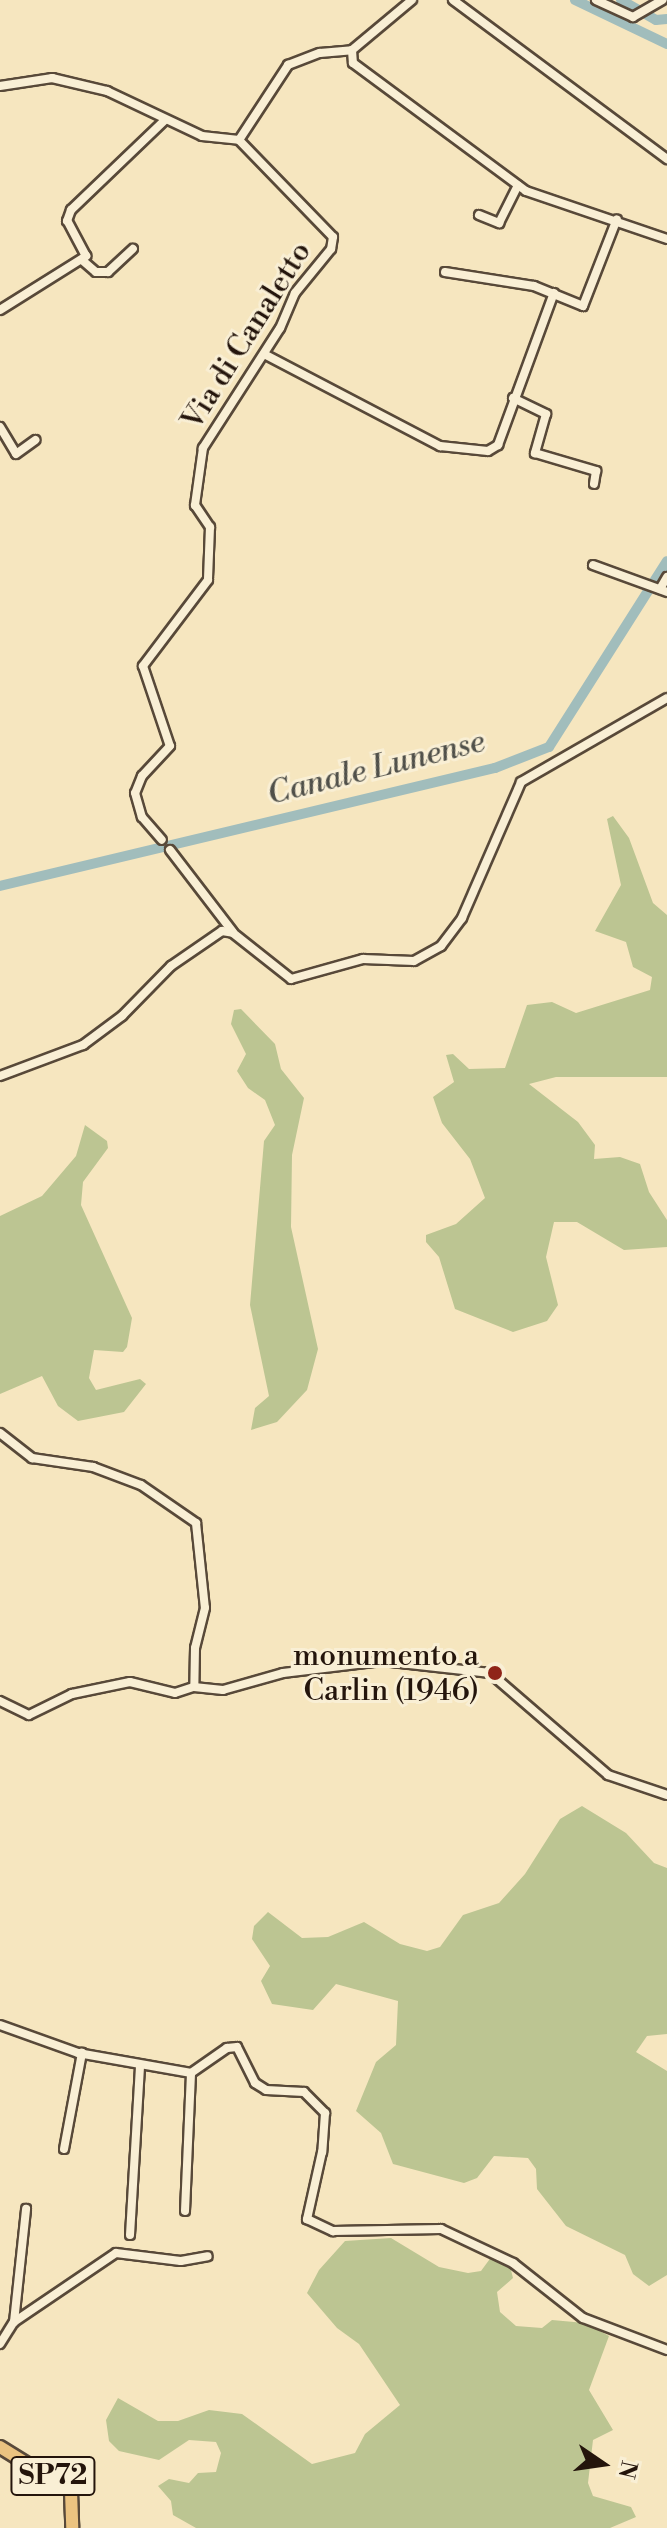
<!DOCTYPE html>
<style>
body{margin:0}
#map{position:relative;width:667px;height:2528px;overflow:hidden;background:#f6e6bf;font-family:"Libre Bodoni",serif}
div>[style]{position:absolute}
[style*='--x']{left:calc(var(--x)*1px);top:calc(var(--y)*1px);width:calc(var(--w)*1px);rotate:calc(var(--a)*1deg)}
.green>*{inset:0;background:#bcc592}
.canal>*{height:10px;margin:-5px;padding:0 5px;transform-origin:5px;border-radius:5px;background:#a1bdbc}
.roads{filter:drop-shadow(2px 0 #584939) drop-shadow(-2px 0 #584939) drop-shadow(0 2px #584939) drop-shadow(0 -2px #584939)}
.minor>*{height:8px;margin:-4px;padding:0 4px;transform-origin:4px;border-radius:4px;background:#f9efd5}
.primary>*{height:12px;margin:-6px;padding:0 6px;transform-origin:6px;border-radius:6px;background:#ebc380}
.dots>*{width:22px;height:22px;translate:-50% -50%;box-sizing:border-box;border:4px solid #f9efd5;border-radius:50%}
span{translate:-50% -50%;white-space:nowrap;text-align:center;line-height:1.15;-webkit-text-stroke:6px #f9efd5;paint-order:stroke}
.shield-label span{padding:2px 6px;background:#f9efd5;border:2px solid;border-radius:6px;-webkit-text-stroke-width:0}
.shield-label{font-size:28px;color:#24150c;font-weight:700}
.street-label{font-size:30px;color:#24150c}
.poi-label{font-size:30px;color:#24150c}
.right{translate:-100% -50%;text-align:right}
.water-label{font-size:32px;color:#50504a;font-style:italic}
.north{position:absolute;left:563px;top:2424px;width:80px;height:80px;-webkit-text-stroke:6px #f9efd5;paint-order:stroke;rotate:103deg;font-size:22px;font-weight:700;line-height:32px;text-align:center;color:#24150c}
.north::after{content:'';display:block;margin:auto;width:28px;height:36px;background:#24150c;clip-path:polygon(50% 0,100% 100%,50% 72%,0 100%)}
</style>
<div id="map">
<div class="green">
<i style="clip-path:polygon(613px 816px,629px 838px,653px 903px,667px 915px,667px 1077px,556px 1077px,529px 1084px,578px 1122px,595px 1145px,594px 1159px,620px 1157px,640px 1164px,649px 1192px,667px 1220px,667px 1247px,624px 1250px,577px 1222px,554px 1222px,546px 1257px,558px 1305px,547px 1321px,513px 1332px,455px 1309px,439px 1257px,426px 1242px,426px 1235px,456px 1224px,485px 1198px,470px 1159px,442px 1123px,433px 1097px,454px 1082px,446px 1055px,453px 1054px,469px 1069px,505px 1068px,527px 1005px,552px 1002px,576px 1013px,650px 990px,652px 977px,633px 967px,626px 942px,595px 931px,621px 885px,607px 819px)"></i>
<i style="clip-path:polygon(241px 1009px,275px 1044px,281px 1069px,304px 1098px,292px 1155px,291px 1227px,318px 1349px,307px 1390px,277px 1422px,251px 1430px,255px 1408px,269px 1396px,250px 1305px,264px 1141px,275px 1125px,265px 1100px,248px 1088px,237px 1071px,246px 1054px,231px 1024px,234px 1010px)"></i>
<i style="clip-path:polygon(85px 1125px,107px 1141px,108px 1148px,83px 1182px,81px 1205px,132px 1318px,127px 1347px,123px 1352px,94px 1350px,89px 1378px,96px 1390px,140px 1379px,146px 1384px,124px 1412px,78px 1421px,58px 1406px,42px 1376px,0 1394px,0 1216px,42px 1196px,76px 1156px)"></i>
<i style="clip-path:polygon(582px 1806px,626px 1833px,654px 1863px,667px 1868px,667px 2034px,647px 2036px,636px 2052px,667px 2071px,667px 2275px,649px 2286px,633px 2274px,625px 2255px,566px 2226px,537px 2189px,536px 2169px,528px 2158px,494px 2156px,477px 2178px,464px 2183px,393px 2164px,381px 2133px,356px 2111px,376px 2062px,396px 2045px,398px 2001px,336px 1984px,313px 2010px,272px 2004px,261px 1981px,270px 1966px,252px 1939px,254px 1926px,268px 1912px,302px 1938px,328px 1937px,364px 1922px,400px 1944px,427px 1951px,440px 1947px,463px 1915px,499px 1903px,525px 1874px,560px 1819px)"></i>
<i style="clip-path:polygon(391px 2238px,439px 2267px,468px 2273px,481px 2271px,492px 2256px,510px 2266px,513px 2278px,497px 2292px,500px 2312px,516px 2326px,542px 2328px,552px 2320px,585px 2323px,609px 2336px,589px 2390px,613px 2430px,593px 2440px,588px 2483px,593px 2496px,631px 2507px,636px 2517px,610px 2528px,196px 2528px,173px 2515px,171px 2501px,158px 2486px,169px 2479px,189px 2483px,198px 2473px,216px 2472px,221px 2453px,216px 2442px,189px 2440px,159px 2460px,119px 2451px,109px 2441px,106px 2420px,118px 2398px,158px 2421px,178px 2421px,209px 2410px,242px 2414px,312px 2464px,355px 2453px,365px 2434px,400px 2405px,359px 2344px,337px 2328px,307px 2293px,319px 2270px,345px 2241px)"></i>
</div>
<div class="canal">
<i style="--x:575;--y:0;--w:102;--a:25.6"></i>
<i style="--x:621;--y:0;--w:40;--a:29.7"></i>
<i style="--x:656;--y:20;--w:11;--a:-5"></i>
<i style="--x:0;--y:886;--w:509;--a:-13.41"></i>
<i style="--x:495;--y:768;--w:58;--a:-21.3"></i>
<i style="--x:549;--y:747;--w:220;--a:-57.6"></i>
</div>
<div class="roads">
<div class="minor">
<i style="--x:453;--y:0;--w:267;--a:36.6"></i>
<i style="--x:596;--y:0;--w:41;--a:24.7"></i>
<i style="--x:633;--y:17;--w:34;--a:-30"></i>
<i style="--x:352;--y:50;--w:13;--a:86"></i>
<i style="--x:353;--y:63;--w:215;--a:36.5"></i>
<i style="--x:526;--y:191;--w:149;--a:18.8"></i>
<i style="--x:0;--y:86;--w:53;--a:-8.7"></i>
<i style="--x:52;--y:78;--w:57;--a:13.3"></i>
<i style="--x:107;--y:91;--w:105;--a:25.3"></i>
<i style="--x:202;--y:136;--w:37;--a:6"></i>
<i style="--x:239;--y:140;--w:135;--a:45.9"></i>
<i style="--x:333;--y:237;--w:12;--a:99"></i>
<i style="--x:331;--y:249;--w:57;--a:129.3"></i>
<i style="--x:295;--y:293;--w:38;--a:113"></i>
<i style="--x:280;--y:328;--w:143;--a:122.7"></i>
<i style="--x:203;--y:448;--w:58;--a:98"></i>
<i style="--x:195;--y:505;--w:27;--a:56"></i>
<i style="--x:210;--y:527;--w:53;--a:92.2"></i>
<i style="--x:208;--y:580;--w:108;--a:127.1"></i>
<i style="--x:143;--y:666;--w:84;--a:71.4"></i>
<i style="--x:170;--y:746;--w:41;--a:133"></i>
<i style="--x:142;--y:776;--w:18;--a:112"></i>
<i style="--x:135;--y:793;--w:25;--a:74"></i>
<i style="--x:142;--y:817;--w:30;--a:49"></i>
<i style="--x:239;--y:140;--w:90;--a:-56.8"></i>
<i style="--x:288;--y:65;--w:34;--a:-21"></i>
<i style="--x:320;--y:53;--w:32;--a:-5"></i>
<i style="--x:352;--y:50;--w:78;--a:-39.8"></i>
<i style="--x:479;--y:215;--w:22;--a:22"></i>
<i style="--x:499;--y:223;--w:42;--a:-63.4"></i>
<i style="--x:82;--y:260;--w:18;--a:41"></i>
<i style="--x:96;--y:272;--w:12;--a:0"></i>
<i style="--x:108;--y:272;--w:34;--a:-43"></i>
<i style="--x:445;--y:272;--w:90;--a:8.9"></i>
<i style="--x:534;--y:286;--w:53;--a:22.2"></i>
<i style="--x:583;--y:306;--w:93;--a:-68.7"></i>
<i style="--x:0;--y:310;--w:102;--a:-32.1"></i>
<i style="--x:86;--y:256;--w:40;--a:-118"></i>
<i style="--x:67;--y:221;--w:12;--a:-70"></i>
<i style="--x:71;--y:210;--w:130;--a:-43.8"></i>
<i style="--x:264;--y:354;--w:199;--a:27.6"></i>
<i style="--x:440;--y:446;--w:48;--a:5.9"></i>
<i style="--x:488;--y:451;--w:12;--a:-31"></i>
<i style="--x:498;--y:445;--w:162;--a:-69.8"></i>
<i style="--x:513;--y:398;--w:37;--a:26"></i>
<i style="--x:546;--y:414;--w:41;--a:105.8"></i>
<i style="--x:535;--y:453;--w:64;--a:16.4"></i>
<i style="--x:596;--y:471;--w:13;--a:99"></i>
<i style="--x:0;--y:427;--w:31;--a:59"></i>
<i style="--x:16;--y:454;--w:24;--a:-36"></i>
<i style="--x:593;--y:565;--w:79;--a:20"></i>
<i style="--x:660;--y:589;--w:14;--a:-60"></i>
<i style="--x:170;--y:850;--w:103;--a:52.5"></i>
<i style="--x:0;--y:1076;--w:89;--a:-20.5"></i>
<i style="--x:83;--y:1045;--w:49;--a:-36.6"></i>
<i style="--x:122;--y:1016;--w:70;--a:-45.6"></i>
<i style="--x:171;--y:966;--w:62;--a:-34.5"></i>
<i style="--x:222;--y:931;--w:11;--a:10"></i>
<i style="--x:233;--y:933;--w:74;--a:38.4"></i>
<i style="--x:291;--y:979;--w:75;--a:-15.5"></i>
<i style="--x:363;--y:959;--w:51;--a:2.2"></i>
<i style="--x:414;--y:961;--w:31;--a:-29"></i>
<i style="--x:441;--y:946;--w:35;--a:-53"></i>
<i style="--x:462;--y:918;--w:148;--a:-66.5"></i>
<i style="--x:521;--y:782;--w:168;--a:-29.9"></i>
<i style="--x:0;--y:1433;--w:41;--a:38"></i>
<i style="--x:32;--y:1458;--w:62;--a:8.4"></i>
<i style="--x:93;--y:1467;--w:51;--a:20.6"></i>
<i style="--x:141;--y:1485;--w:67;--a:34.6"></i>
<i style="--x:196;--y:1523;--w:85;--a:84"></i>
<i style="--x:205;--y:1608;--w:41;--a:104"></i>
<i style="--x:195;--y:1648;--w:39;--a:91"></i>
<i style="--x:194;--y:1687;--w:29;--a:6"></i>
<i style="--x:223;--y:1690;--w:62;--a:-15.8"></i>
<i style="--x:283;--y:1673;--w:100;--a:-6.9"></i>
<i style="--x:382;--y:1661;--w:109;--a:6.3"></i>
<i style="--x:490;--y:1673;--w:156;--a:40.8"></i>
<i style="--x:608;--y:1775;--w:62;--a:18.7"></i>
<i style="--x:0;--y:1701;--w:32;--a:26"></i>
<i style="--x:29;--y:1715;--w:48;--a:-26"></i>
<i style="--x:72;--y:1694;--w:59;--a:-11.7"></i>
<i style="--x:130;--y:1682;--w:46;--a:13.7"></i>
<i style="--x:175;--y:1693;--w:20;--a:-18"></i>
<i style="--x:0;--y:2025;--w:83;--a:19.7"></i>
<i style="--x:78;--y:2053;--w:115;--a:10"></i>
<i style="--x:191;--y:2073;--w:44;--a:-34.8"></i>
<i style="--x:227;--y:2048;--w:10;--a:-6"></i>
<i style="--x:237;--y:2047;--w:40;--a:63.4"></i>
<i style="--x:255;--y:2083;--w:13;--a:32"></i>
<i style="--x:266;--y:2090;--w:38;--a:3"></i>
<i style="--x:304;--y:2092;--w:30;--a:45"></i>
<i style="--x:325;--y:2113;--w:39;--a:94"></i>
<i style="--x:322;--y:2152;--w:69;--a:102.6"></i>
<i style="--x:307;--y:2219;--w:29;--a:25"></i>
<i style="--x:333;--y:2231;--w:108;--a:-1.1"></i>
<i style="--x:441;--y:2229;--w:80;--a:25.3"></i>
<i style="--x:513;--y:2263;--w:89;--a:38.2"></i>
<i style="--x:583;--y:2318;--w:90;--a:20.9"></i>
<i style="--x:64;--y:2149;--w:98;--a:-79.4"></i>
<i style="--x:185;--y:2211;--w:138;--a:-87.5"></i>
<i style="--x:130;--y:2235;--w:169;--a:-86.6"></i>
<i style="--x:14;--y:2322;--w:123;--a:-34.1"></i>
<i style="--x:116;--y:2253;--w:65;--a:7"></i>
<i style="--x:181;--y:2261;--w:27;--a:-10"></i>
<i style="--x:0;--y:2344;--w:26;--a:-58"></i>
<i style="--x:14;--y:2322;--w:114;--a:-83.9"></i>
</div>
<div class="primary">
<i style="--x:0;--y:2447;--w:84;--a:31.8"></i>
<i style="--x:71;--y:2491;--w:37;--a:88"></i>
</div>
</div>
<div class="dots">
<i style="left:495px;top:1673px;background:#8f2418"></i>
</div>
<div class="shield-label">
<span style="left:53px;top:2476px">SP72</span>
</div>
<div class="street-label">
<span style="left:247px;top:336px;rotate:-58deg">Via di Canaletto</span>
</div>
<div class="poi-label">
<span class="right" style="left:479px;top:1673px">monumento a<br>Carlin (1946)</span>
</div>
<div class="water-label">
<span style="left:376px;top:768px;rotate:-14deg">Canale Lunense</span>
</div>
<div class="north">N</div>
</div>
